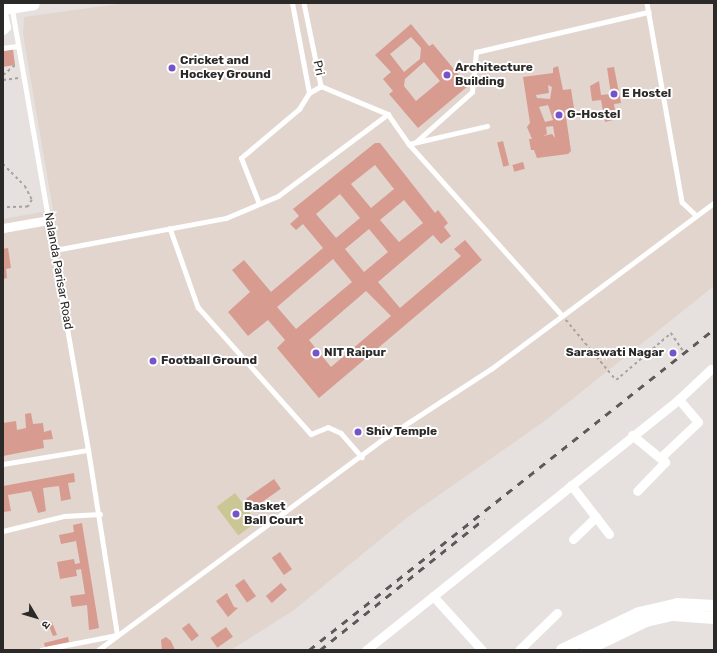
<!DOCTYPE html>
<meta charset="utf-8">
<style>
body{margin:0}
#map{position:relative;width:717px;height:653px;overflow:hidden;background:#e6e1de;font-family:Rubik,"Noto Sans Devanagari",sans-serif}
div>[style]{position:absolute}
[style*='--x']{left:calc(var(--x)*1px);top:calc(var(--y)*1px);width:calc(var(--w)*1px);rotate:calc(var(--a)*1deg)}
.built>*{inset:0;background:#e1d5ce}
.green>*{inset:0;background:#cbc794;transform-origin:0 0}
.building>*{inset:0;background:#d89b90;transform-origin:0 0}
.path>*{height:1.5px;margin-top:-0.75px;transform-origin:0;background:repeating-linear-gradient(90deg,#a6a2a0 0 3px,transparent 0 6px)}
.lane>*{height:4.5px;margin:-2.25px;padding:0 2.25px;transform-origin:2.25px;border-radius:2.25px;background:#fff}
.street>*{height:9px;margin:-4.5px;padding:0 4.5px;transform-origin:4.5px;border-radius:4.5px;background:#fff}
.secondary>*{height:12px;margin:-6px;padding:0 6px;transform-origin:6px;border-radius:6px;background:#fff}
.primary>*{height:13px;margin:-6.5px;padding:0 6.5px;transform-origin:6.5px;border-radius:6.5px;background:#fff}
.rail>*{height:2.5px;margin-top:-1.25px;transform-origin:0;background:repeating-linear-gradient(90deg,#5c5958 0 7px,transparent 0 14px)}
.dots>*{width:11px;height:11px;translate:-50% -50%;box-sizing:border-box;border:2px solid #fff;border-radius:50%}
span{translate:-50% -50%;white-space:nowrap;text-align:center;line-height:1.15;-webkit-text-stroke:4px #fff;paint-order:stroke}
.poi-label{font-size:12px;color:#2c2a29;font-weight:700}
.left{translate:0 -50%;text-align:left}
.right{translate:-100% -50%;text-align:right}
.street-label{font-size:12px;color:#2c2a29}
.frame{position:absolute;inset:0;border:4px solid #2c2a29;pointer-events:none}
.north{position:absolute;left:16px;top:597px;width:40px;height:40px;-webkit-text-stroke:3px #fff;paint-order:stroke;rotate:128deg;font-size:11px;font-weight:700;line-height:16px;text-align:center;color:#2c2a29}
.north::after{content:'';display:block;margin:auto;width:14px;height:18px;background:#2c2a29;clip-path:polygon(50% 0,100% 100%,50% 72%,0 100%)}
</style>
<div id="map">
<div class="built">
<i style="clip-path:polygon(125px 3px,714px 3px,714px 286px,546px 420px,409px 516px,294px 610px,231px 650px,3px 650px,3px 219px,53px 210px,23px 34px,24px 17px)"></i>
</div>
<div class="green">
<i style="left:235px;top:493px;width:36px;height:23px;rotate:53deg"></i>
</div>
<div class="building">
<i style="clip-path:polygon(evenodd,411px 24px,429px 46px,433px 44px,468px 86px,418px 128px,389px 94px,393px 91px,383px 79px,391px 72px,375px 55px,411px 24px,411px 37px,421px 48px,420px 59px,404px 72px,390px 54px,411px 37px,411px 24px,424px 62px,440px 81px,416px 101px,404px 86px,405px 79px,424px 62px)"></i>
<i style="clip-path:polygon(13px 49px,15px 65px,3px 67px,3px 51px)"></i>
<i style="clip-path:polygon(evenodd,558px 66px,563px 90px,571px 89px,574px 108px,565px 110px,571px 151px,568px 154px,537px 158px,534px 150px,531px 150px,529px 139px,532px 139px,527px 127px,530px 123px,523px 77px,553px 73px,553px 68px,558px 66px,548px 85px,552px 87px,550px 99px,537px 98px,536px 95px,549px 93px,548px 85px,558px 66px,548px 105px,553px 120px,545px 122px,539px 107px,548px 105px,558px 66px,553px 126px,555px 138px,552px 134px,543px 136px,547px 134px,546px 127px,553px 126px)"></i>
<i style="clip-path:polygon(614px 67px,621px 103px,614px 104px,616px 116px,613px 120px,605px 122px,601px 100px,592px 101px,590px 86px,599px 81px,601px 95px,611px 94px,607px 68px)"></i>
<i style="left:503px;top:141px;width:25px;height:6px;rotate:76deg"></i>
<i style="clip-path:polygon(evenodd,375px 143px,380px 143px,435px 213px,438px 210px,448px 223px,444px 227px,451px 236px,441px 244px,433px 235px,378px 282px,400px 308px,461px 256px,454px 249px,465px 240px,482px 260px,319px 398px,277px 348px,285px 340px,268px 320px,248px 336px,228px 312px,250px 292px,232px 270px,244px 260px,271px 292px,323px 248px,303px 224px,296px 230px,290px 224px,299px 216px,293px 209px,375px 143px,375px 165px,394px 189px,371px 208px,351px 184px,375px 165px,375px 143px,340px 194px,360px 218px,336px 238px,316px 214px,340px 194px,375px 143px,404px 200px,423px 223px,399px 242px,380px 220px,404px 200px,375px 143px,369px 229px,388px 252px,364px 272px,345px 249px,369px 229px,375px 143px,333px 259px,352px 282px,296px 329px,277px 307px,333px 259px,375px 143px,366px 291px,391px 316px,331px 367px,309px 340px,366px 291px)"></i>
<i style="left:523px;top:162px;width:7px;height:11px;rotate:74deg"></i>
<i style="clip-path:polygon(8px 248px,11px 268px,6px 269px,7px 278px,3px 279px,3px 249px)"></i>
<i style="clip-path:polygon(31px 413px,33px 424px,43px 423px,44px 432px,51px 430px,53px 439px,43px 440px,44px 448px,3px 456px,3px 423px,16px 421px,17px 430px,26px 428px,25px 414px)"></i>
<i style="clip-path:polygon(74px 473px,75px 482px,68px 483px,71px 499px,61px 501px,59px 486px,43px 488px,46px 511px,38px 513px,31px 491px,8px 495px,11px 511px,3px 512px,3px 486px)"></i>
<i style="left:274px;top:479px;width:12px;height:34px;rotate:55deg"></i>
<i style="clip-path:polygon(82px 523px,99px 628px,89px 630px,87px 605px,72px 607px,70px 596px,85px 594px,81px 569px,76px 570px,77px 576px,60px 579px,57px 562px,74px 559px,75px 564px,80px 563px,76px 541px,61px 544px,59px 535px,74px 532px,73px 525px)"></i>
<i style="left:280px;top:552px;width:21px;height:10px;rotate:55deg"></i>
<i style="left:244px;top:579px;width:21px;height:11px;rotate:55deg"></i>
<i style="left:281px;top:583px;width:9px;height:20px;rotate:49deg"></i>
<i style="clip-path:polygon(227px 593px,234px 607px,238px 608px,228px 617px,216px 601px)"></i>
<i style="clip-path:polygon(52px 622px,57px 635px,53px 636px,48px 624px)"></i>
<i style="left:189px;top:623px;width:16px;height:9px;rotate:52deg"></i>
<i style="left:226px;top:627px;width:12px;height:19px;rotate:55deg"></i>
<i style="clip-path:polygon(68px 637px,69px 642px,45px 647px,44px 643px)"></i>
<i style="clip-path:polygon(166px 637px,171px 641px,175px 650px,162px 650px,161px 640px)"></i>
</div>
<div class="path">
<i style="--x:3;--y:75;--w:16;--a:-40"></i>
<i style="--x:3;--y:80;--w:16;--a:-7"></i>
<i style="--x:3;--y:164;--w:31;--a:45"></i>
<i style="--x:25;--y:186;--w:16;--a:63"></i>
<i style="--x:32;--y:200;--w:8;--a:120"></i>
<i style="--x:28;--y:207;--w:25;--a:178"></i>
<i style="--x:566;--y:320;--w:78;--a:50.2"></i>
<i style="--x:616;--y:380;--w:72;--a:-40.5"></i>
<i style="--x:671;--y:333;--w:22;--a:56"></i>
</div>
<div class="lane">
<i style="--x:304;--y:3;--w:85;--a:78.4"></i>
<i style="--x:321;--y:86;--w:73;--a:22.7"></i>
<i style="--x:647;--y:3;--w:202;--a:80"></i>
<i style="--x:682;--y:202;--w:19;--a:43"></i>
<i style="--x:3;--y:48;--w:14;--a:-8"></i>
<i style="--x:309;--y:93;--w:14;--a:-30"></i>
<i style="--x:416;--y:142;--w:75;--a:-41.8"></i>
<i style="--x:472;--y:92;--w:40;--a:-84.3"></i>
<i style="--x:476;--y:52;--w:177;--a:-13.1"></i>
<i style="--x:409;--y:144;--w:80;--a:-13"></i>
<i style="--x:259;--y:204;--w:49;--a:-111.4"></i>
<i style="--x:241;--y:158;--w:76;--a:-40.2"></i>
<i style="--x:299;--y:109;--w:19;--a:-58"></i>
<i style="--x:309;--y:93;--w:92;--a:-100.7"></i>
<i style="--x:170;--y:228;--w:84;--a:70.5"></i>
<i style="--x:198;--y:307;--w:170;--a:48.3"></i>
<i style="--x:311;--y:434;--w:18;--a:-22"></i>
<i style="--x:328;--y:427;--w:14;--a:25"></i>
<i style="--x:341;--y:433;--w:32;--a:49"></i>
<i style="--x:55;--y:250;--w:174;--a:-10.6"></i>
<i style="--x:226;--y:218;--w:56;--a:-22.9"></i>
<i style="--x:278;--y:196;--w:137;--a:-36.7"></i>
<i style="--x:388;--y:114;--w:37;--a:55"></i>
<i style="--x:409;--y:144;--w:229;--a:48.2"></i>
<i style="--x:3;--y:464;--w:86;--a:-9.4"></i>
<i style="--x:88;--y:450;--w:448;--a:-99.8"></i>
<i style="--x:3;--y:531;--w:63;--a:-13.8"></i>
<i style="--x:64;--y:516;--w:36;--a:-3"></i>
<i style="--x:41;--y:650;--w:77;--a:-11.2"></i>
<i style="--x:117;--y:635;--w:187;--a:-98.9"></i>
<i style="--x:98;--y:650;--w:357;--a:-36.5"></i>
<i style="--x:385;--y:438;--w:126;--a:-33.1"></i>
<i style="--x:491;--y:369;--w:278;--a:-36.7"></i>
</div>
<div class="street">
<i style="--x:3;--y:13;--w:14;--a:78"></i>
<i style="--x:6;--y:27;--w:4;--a:135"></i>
<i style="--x:3;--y:228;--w:47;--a:-9.9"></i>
<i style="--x:632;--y:435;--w:43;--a:39.3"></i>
<i style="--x:665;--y:462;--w:40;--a:134"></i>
<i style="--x:660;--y:458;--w:52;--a:-43.5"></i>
<i style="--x:698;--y:422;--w:30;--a:-130"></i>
<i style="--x:571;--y:485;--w:62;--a:52.2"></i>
<i style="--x:573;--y:539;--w:32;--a:-44"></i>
<i style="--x:433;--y:596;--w:73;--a:47.8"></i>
<i style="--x:366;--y:650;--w:401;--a:-38.7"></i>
<i style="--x:679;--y:399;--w:44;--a:-43.2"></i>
<i style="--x:519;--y:650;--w:53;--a:-44.2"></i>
</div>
<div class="secondary">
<i style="--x:562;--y:650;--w:85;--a:-25.7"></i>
<i style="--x:639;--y:613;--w:39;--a:-13"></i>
<i style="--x:677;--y:604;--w:37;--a:3"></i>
<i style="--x:586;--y:650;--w:67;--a:-25.8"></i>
<i style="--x:646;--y:621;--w:28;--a:-13"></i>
<i style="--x:673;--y:615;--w:41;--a:4.2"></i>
</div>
<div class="primary">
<i style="--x:3;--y:8;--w:30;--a:-9"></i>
</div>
<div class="rail">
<i style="--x:309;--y:650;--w:517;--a:-38.4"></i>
<i style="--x:320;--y:650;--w:210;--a:-38.6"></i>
</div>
<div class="dots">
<i style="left:172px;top:68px;background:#7652cb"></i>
<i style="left:447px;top:75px;background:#7652cb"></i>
<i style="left:614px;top:94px;background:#7652cb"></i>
<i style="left:559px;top:115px;background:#7652cb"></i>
<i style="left:316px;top:353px;background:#7652cb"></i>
<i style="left:673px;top:353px;background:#7652cb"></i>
<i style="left:153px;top:361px;background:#7652cb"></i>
<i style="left:358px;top:432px;background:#7652cb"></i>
<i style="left:236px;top:514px;background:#7652cb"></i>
</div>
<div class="poi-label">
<span class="left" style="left:180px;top:68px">Cricket and<br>Hockey Ground</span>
<span class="left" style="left:455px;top:75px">Architecture<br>Building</span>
<span class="left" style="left:622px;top:94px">E Hostel</span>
<span class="left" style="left:567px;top:115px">G-Hostel</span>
<span class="left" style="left:324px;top:353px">NIT Raipur</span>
<span class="right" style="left:664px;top:353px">Saraswati Nagar</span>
<span class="left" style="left:161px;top:361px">Football Ground</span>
<span class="left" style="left:366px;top:432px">Shiv Temple</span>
<span class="left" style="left:244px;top:514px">Basket<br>Ball Court</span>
</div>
<div class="street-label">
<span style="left:318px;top:68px;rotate:78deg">Pri</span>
<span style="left:58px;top:271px;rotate:80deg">Nalanda Parisar Road</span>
</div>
<div class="frame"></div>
<div class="north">उ</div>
</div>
